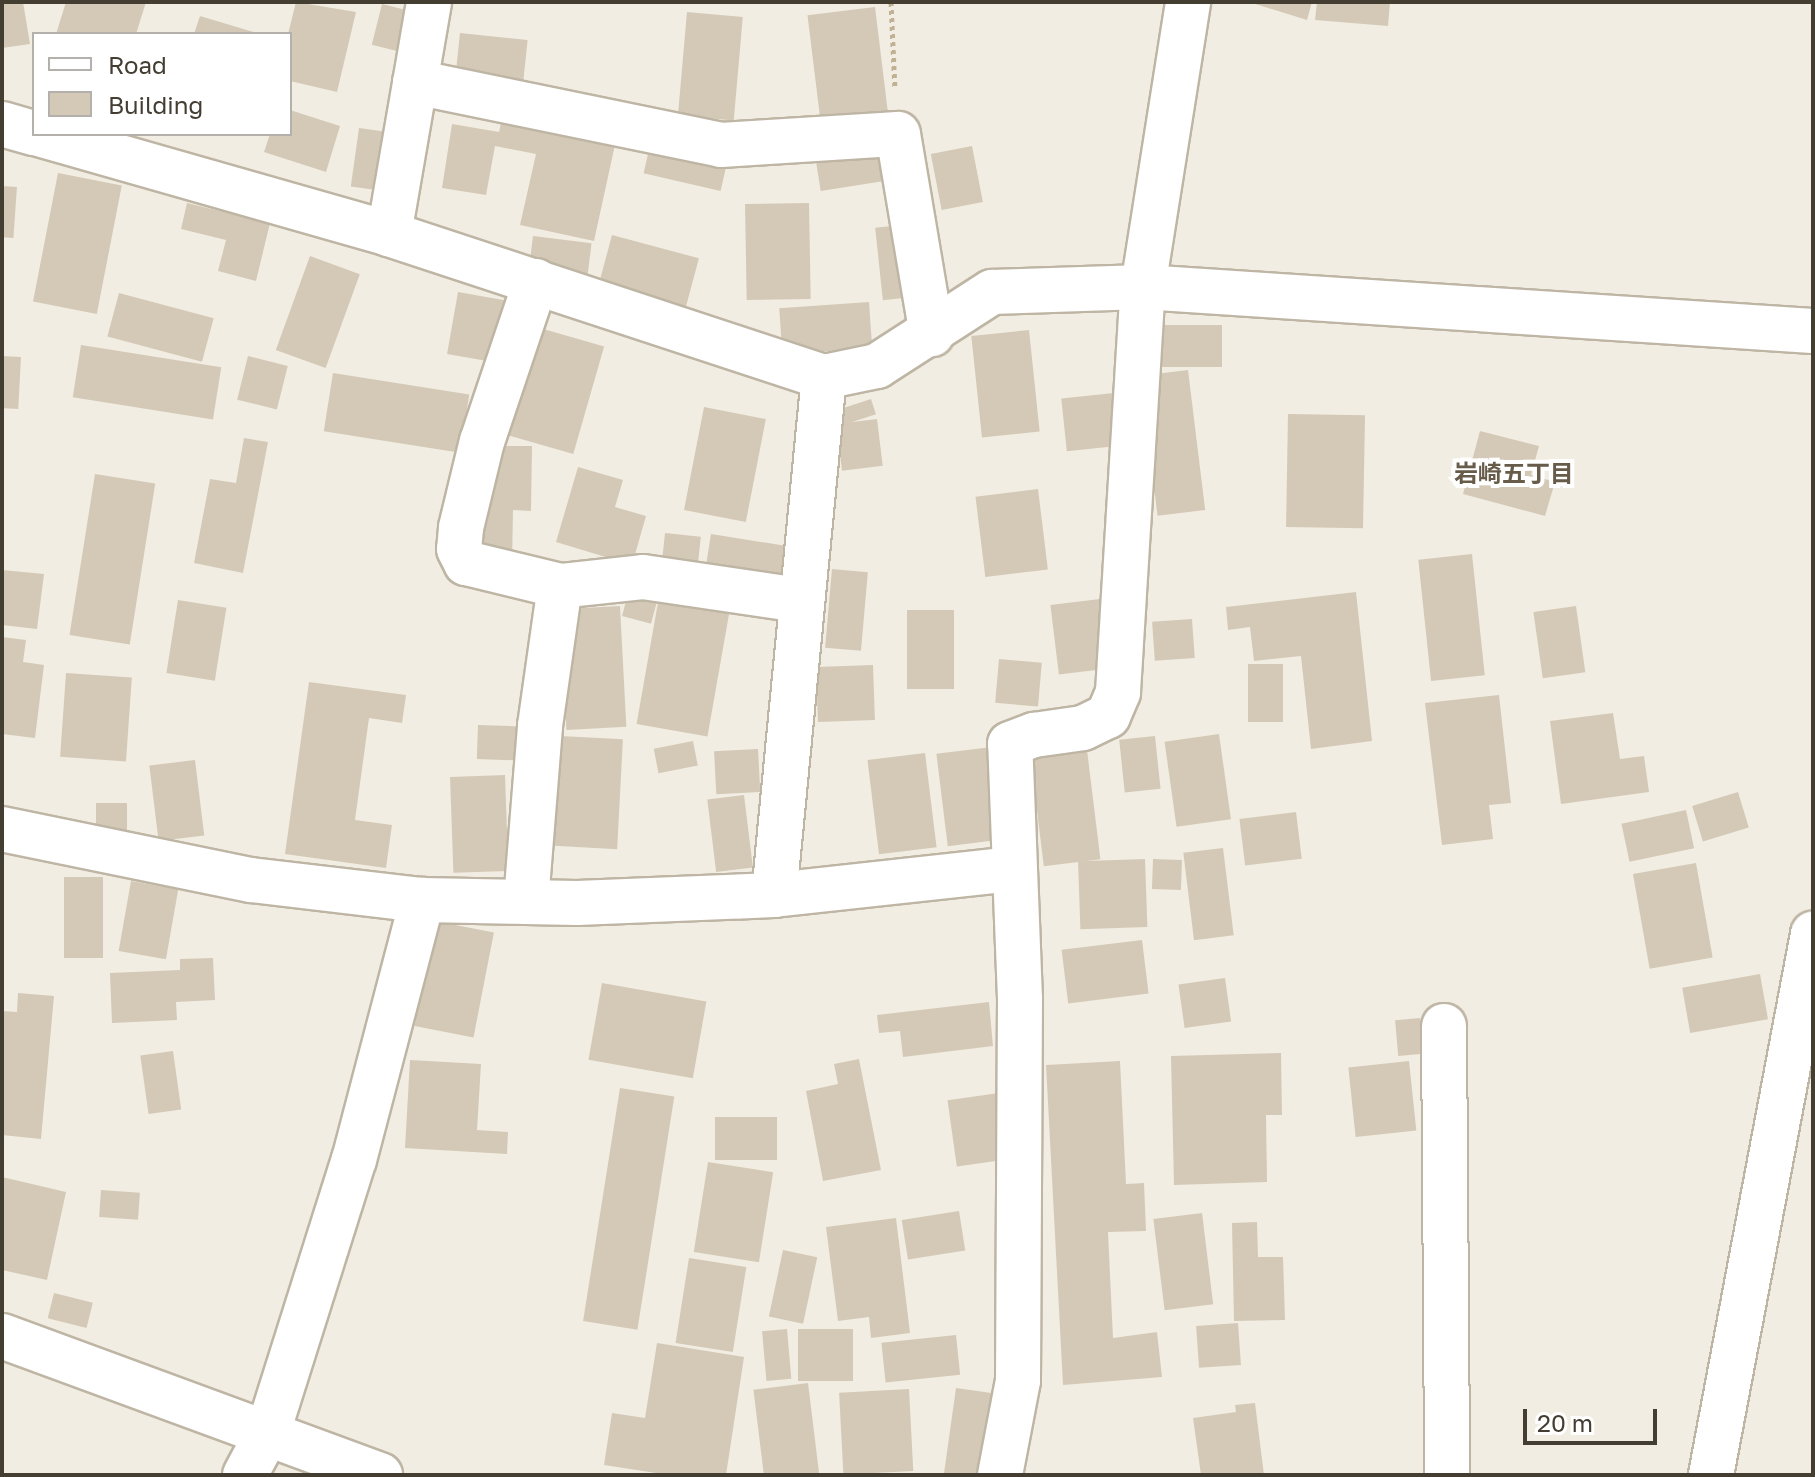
<!DOCTYPE html>
<meta charset="utf-8">
<style>
body{margin:0}
#map{position:relative;width:1815px;height:1477px;overflow:hidden;background:#f2ede2;font-family:"Golos Text","Noto Sans JP",sans-serif}
div>[style]{position:absolute}
[style*='--x']{left:calc(var(--x)*1px);top:calc(var(--y)*1px);width:calc(var(--w)*1px);rotate:calc(var(--a)*1deg)}
.building>*{inset:0;background:#d4c9b6;transform-origin:0 0}
.path>*{height:5px;margin-top:-2.5px;transform-origin:0;background:repeating-linear-gradient(90deg,#c0b194 0 4px,transparent 0 8px)}
.roads{filter:drop-shadow(2px 0 #beb5a4) drop-shadow(-2px 0 #beb5a4) drop-shadow(0 2px #beb5a4) drop-shadow(0 -2px #beb5a4)}
.minor>*{height:44px;margin:-22px;padding:0 22px;transform-origin:22px;border-radius:22px;background:#fff}
span{translate:-50% -50%;white-space:nowrap;text-align:center;line-height:1.15;-webkit-text-stroke:8px #fff;paint-order:stroke}
.neighbourhood-label{font-size:24px;color:#675b49;font-weight:700}
.frame{position:absolute;inset:0;border:4px solid #443d32;pointer-events:none}
.legend{position:absolute;left:32px;top:32px;width:260px;height:104px;box-sizing:border-box;background:#fff;border:2px solid #b4b1ad;margin:0;padding:10px 14px;list-style:none;font-size:24px;color:#443d32}
.legend li{display:flex;align-items:center;gap:16px;height:40px}
.legend b{width:40px;border:2px solid #b4b1ad}
.scale{position:absolute;left:1523px;top:1409px;width:134px;height:36px;box-sizing:border-box;border:4px solid #443d32;border-top:0;padding-left:10px;font-size:24px;line-height:28px;white-space:nowrap;color:#443d32;-webkit-text-stroke:6px #fff;paint-order:stroke}
</style>
<div id="map">
<div class="building">
<i style="clip-path:polygon(2px 2px,23px 2px,30px 44px,2px 48px)"></i>
<i style="clip-path:polygon(66px 2px,146px 2px,136px 34px,56px 34px)"></i>
<i style="clip-path:polygon(296px 2px,356px 12px,337px 92px,290px 81px,288px 34px)"></i>
<i style="clip-path:polygon(1249px 2px,1312px 2px,1307px 20px)"></i>
<i style="clip-path:polygon(1317px 2px,1390px 2px,1388px 26px,1315px 20px)"></i>
<i style="left:382px;top:4px;width:38px;height:42px;rotate:14deg"></i>
<i style="left:875px;top:7px;width:116px;height:68px;rotate:83deg"></i>
<i style="left:687px;top:12px;width:56px;height:104px;rotate:5deg"></i>
<i style="clip-path:polygon(200px 16px,257px 33px,257px 34px,194px 34px)"></i>
<i style="left:460px;top:33px;width:68px;height:44px;rotate:6deg"></i>
<i style="clip-path:polygon(505px 106px,618px 131px,594px 241px,520px 225px,536px 154px,495px 146px,486px 195px,442px 188px,452px 124px,499px 132px)"></i>
<i style="clip-path:polygon(290px 110px,340px 126px,326px 172px,264px 152px,270px 134px,290px 134px)"></i>
<i style="left:359px;top:128px;width:42px;height:59px;rotate:8deg"></i>
<i style="left:651px;top:141px;width:79px;height:33px;rotate:13deg"></i>
<i style="left:888px;top:143px;width:37px;height:74px;rotate:81deg"></i>
<i style="left:972px;top:146px;width:57px;height:42px;rotate:79deg"></i>
<i style="left:58px;top:173px;width:65px;height:131px;rotate:11deg"></i>
<i style="left:2px;top:186px;width:15px;height:51px;rotate:4deg"></i>
<i style="clip-path:polygon(187px 203px,270px 223px,256px 281px,218px 271px,226px 240px,181px 229px)"></i>
<i style="left:809px;top:203px;width:96px;height:64px;rotate:89deg"></i>
<i style="left:910px;top:224px;width:73px;height:35px;rotate:84deg"></i>
<i style="left:612px;top:235px;width:90px;height:51px;rotate:15deg"></i>
<i style="left:533px;top:236px;width:59px;height:32px;rotate:7deg"></i>
<i style="left:310px;top:256px;width:53px;height:100px;rotate:20deg"></i>
<i style="left:458px;top:292px;width:55px;height:63px;rotate:10deg"></i>
<i style="left:119px;top:293px;width:98px;height:45px;rotate:15deg"></i>
<i style="left:869px;top:302px;width:46px;height:90px;rotate:86deg"></i>
<i style="left:1222px;top:325px;width:42px;height:77px;rotate:90deg"></i>
<i style="left:533px;top:326px;width:74px;height:112px;rotate:16deg"></i>
<i style="left:1029px;top:330px;width:102px;height:58px;rotate:84deg"></i>
<i style="left:81px;top:345px;width:142px;height:53px;rotate:9deg"></i>
<i style="left:2px;top:356px;width:19px;height:52px;rotate:3deg"></i>
<i style="left:248px;top:356px;width:41px;height:45px;rotate:14deg"></i>
<i style="left:1188px;top:370px;width:141px;height:48px;rotate:83deg"></i>
<i style="left:333px;top:373px;width:138px;height:59px;rotate:9deg"></i>
<i style="left:1114px;top:393px;width:53px;height:53px;rotate:84deg"></i>
<i style="left:871px;top:399px;width:16px;height:33px;rotate:72deg"></i>
<i style="left:704px;top:407px;width:63px;height:105px;rotate:11deg"></i>
<i style="left:1288px;top:414px;width:77px;height:113px;rotate:1deg"></i>
<i style="left:877px;top:419px;width:47px;height:41px;rotate:83deg"></i>
<i style="clip-path:polygon(1480px 431px,1539px 446px,1531px 475px,1555px 482px,1545px 516px,1463px 494px)"></i>
<i style="clip-path:polygon(244px 438px,268px 442px,243px 573px,194px 563px,210px 479px,236px 483px)"></i>
<i style="clip-path:polygon(484px 446px,532px 446px,531px 511px,513px 510px,512px 565px,483px 565px)"></i>
<i style="clip-path:polygon(578px 467px,623px 480px,615px 507px,646px 516px,632px 565px,556px 542px)"></i>
<i style="left:95px;top:474px;width:61px;height:163px;rotate:9deg"></i>
<i style="left:1038px;top:489px;width:81px;height:63px;rotate:83deg"></i>
<i style="left:665px;top:533px;width:36px;height:41px;rotate:6deg"></i>
<i style="left:711px;top:534px;width:92px;height:46px;rotate:9deg"></i>
<i style="left:1472px;top:554px;width:122px;height:54px;rotate:84deg"></i>
<i style="left:832px;top:569px;width:36px;height:79px;rotate:5deg"></i>
<i style="clip-path:polygon(2px 570px,44px 574px,37px 629px,2px 625px)"></i>
<i style="left:629px;top:590px;width:30px;height:27px;rotate:15deg"></i>
<i style="left:660px;top:591px;width:72px;height:135px;rotate:10deg"></i>
<i style="clip-path:polygon(1356px 592px,1372px 741px,1311px 749px,1301px 656px,1254px 661px,1250px 627px,1228px 630px,1226px 607px)"></i>
<i style="left:1100px;top:599px;width:70px;height:50px;rotate:83deg"></i>
<i style="left:178px;top:600px;width:49px;height:74px;rotate:9deg"></i>
<i style="left:620px;top:606px;width:121px;height:60px;rotate:87deg"></i>
<i style="left:1576px;top:606px;width:67px;height:43px;rotate:82deg"></i>
<i style="left:907px;top:610px;width:47px;height:79px"></i>
<i style="left:1192px;top:619px;width:39px;height:40px;rotate:86deg"></i>
<i style="clip-path:polygon(2px 637px,26px 640px,23px 662px,44px 665px,35px 738px,2px 734px)"></i>
<i style="left:999px;top:659px;width:43px;height:44px;rotate:5deg"></i>
<i style="left:1248px;top:664px;width:35px;height:58px"></i>
<i style="left:873px;top:665px;width:55px;height:57px;rotate:88deg"></i>
<i style="left:66px;top:673px;width:66px;height:84px;rotate:4deg"></i>
<i style="clip-path:polygon(309px 682px,406px 695px,402px 723px,369px 718px,355px 820px,392px 825px,386px 868px,285px 854px)"></i>
<i style="clip-path:polygon(1499px 695px,1511px 803px,1489px 805px,1493px 839px,1442px 845px,1425px 703px)"></i>
<i style="clip-path:polygon(1613px 713px,1620px 759px,1644px 756px,1649px 792px,1561px 804px,1550px 721px)"></i>
<i style="left:478px;top:725px;width:49px;height:34px;rotate:2deg"></i>
<i style="left:1219px;top:734px;width:86px;height:55px;rotate:82deg"></i>
<i style="left:560px;top:736px;width:63px;height:110px;rotate:3deg"></i>
<i style="left:1155px;top:736px;width:53px;height:36px;rotate:84deg"></i>
<i style="left:693px;top:741px;width:25px;height:40px;rotate:79deg"></i>
<i style="left:992px;top:747px;width:93px;height:56px;rotate:83deg"></i>
<i style="left:758px;top:749px;width:43px;height:44px;rotate:87deg"></i>
<i style="left:1087px;top:750px;width:110px;height:57px;rotate:83deg"></i>
<i style="left:925px;top:753px;width:95px;height:58px;rotate:83deg"></i>
<i style="left:195px;top:760px;width:76px;height:46px;rotate:83deg"></i>
<i style="left:505px;top:775px;width:96px;height:55px;rotate:88deg"></i>
<i style="left:1738px;top:792px;width:37px;height:48px;rotate:73deg"></i>
<i style="left:744px;top:795px;width:73px;height:37px;rotate:83deg"></i>
<i style="left:96px;top:803px;width:31px;height:28px"></i>
<i style="left:1686px;top:810px;width:39px;height:66px;rotate:78deg"></i>
<i style="left:1296px;top:812px;width:47px;height:57px;rotate:83deg"></i>
<i style="left:1223px;top:848px;width:88px;height:40px;rotate:83deg"></i>
<i style="left:1145px;top:859px;width:68px;height:67px;rotate:88deg"></i>
<i style="left:1153px;top:859px;width:29px;height:30px;rotate:2deg"></i>
<i style="left:1696px;top:863px;width:96px;height:64px;rotate:80deg"></i>
<i style="left:64px;top:877px;width:39px;height:81px"></i>
<i style="left:131px;top:881px;width:48px;height:71px;rotate:10deg"></i>
<i style="left:435px;top:921px;width:60px;height:107px;rotate:11deg"></i>
<i style="left:1142px;top:940px;width:54px;height:81px;rotate:83deg"></i>
<i style="clip-path:polygon(213px 958px,215px 1000px,176px 1002px,177px 1020px,112px 1023px,110px 973px,180px 970px,180px 959px)"></i>
<i style="left:1760px;top:974px;width:46px;height:79px;rotate:80deg"></i>
<i style="left:1225px;top:978px;width:44px;height:47px;rotate:82deg"></i>
<i style="left:602px;top:983px;width:106px;height:78px;rotate:10deg"></i>
<i style="clip-path:polygon(18px 993px,54px 996px,41px 1139px,2px 1135px,2px 1011px,17px 1012px)"></i>
<i style="clip-path:polygon(989px 1002px,993px 1046px,903px 1057px,900px 1031px,879px 1033px,877px 1015px)"></i>
<i style="left:1420px;top:1018px;width:36px;height:25px;rotate:85deg"></i>
<i style="left:173px;top:1051px;width:59px;height:33px;rotate:82deg"></i>
<i style="clip-path:polygon(1281px 1053px,1282px 1115px,1266px 1115px,1267px 1182px,1174px 1185px,1171px 1056px)"></i>
<i style="clip-path:polygon(859px 1059px,881px 1170px,823px 1181px,806px 1091px,838px 1084px,834px 1064px)"></i>
<i style="clip-path:polygon(410px 1060px,481px 1064px,477px 1130px,508px 1132px,507px 1154px,405px 1148px)"></i>
<i style="clip-path:polygon(1120px 1061px,1126px 1184px,1144px 1183px,1146px 1231px,1108px 1232px,1113px 1338px,1157px 1332px,1162px 1377px,1063px 1385px,1046px 1065px)"></i>
<i style="left:1409px;top:1061px;width:70px;height:61px;rotate:84deg"></i>
<i style="left:620px;top:1088px;width:55px;height:236px;rotate:9deg"></i>
<i style="left:999px;top:1093px;width:67px;height:52px;rotate:82deg"></i>
<i style="left:715px;top:1117px;width:62px;height:43px"></i>
<i style="left:708px;top:1162px;width:66px;height:91px;rotate:9deg"></i>
<i style="clip-path:polygon(2px 1177px,66px 1192px,47px 1280px,2px 1270px)"></i>
<i style="left:101px;top:1190px;width:39px;height:27px;rotate:4deg"></i>
<i style="left:959px;top:1211px;width:40px;height:58px;rotate:81deg"></i>
<i style="left:1202px;top:1213px;width:92px;height:49px;rotate:83deg"></i>
<i style="clip-path:polygon(896px 1218px,910px 1333px,871px 1338px,869px 1317px,838px 1321px,826px 1227px)"></i>
<i style="clip-path:polygon(1257px 1222px,1258px 1257px,1283px 1257px,1285px 1320px,1234px 1321px,1232px 1223px)"></i>
<i style="left:783px;top:1250px;width:35px;height:68px;rotate:12deg"></i>
<i style="left:689px;top:1258px;width:58px;height:86px;rotate:9deg"></i>
<i style="left:54px;top:1293px;width:40px;height:26px;rotate:14deg"></i>
<i style="left:1238px;top:1323px;width:42px;height:42px;rotate:86deg"></i>
<i style="left:787px;top:1329px;width:50px;height:25px;rotate:85deg"></i>
<i style="left:853px;top:1329px;width:52px;height:55px;rotate:90deg"></i>
<i style="left:956px;top:1335px;width:40px;height:75px;rotate:84deg"></i>
<i style="clip-path:polygon(657px 1343px,744px 1357px,726px 1475px,669px 1475px,604px 1465px,612px 1413px,645px 1418px)"></i>
<i style="left:808px;top:1383px;width:93px;height:55px;rotate:83deg"></i>
<i style="left:956px;top:1388px;width:43px;height:88px;rotate:8deg"></i>
<i style="left:909px;top:1389px;width:82px;height:70px;rotate:87deg"></i>
<i style="clip-path:polygon(1255px 1403px,1264px 1475px,1201px 1475px,1193px 1418px,1236px 1412px,1235px 1405px)"></i>
</div>
<div class="path">
<i style="--x:891;--y:2;--w:87;--a:87.4"></i>
</div>
<div class="roads">
<div class="minor">
<i style="--x:415;--y:82;--w:312;--a:11.6"></i>
<i style="--x:721;--y:145;--w:177;--a:-3.6"></i>
<i style="--x:898;--y:134;--w:203;--a:80.4"></i>
<i style="--x:2;--y:124;--w:33;--a:16"></i>
<i style="--x:39;--y:134;--w:364;--a:15.9"></i>
<i style="--x:389;--y:234;--w:458;--a:18.2"></i>
<i style="--x:824;--y:377;--w:54;--a:-11.7"></i>
<i style="--x:877;--y:366;--w:137;--a:-32.8"></i>
<i style="--x:992;--y:292;--w:151;--a:-1.9"></i>
<i style="--x:1143;--y:287;--w:671;--a:3.76"></i>
<i style="--x:389;--y:234;--w:235;--a:-80.2"></i>
<i style="--x:536;--y:281;--w:169;--a:108.6"></i>
<i style="--x:482;--y:441;--w:89;--a:103.6"></i>
<i style="--x:461;--y:528;--w:21;--a:95"></i>
<i style="--x:459;--y:549;--w:16;--a:63"></i>
<i style="--x:466;--y:563;--w:97;--a:13.7"></i>
<i style="--x:560;--y:586;--w:83;--a:-6.2"></i>
<i style="--x:643;--y:577;--w:158;--a:8.4"></i>
<i style="--x:2;--y:829;--w:254;--a:11.6"></i>
<i style="--x:251;--y:880;--w:172;--a:6.7"></i>
<i style="--x:422;--y:900;--w:155;--a:1.1"></i>
<i style="--x:577;--y:903;--w:197;--a:-2.3"></i>
<i style="--x:774;--y:895;--w:241;--a:-6.2"></i>
<i style="--x:774;--y:895;--w:520;--a:-84.49"></i>
<i style="--x:526;--y:901;--w:176;--a:-85.4"></i>
<i style="--x:540;--y:726;--w:141;--a:-81.9"></i>
<i style="--x:1444;--y:1026;--w:449;--a:89.6"></i>
<i style="--x:2;--y:1336;--w:403;--a:20.2"></i>
<i style="--x:245;--y:1475;--w:49;--a:-61.9"></i>
<i style="--x:268;--y:1432;--w:285;--a:-72.5"></i>
<i style="--x:354;--y:1160;--w:269;--a:-75.3"></i>
<i style="--x:1000;--y:1475;--w:96;--a:-79.2"></i>
<i style="--x:1018;--y:1381;--w:382;--a:-89.7"></i>
<i style="--x:1020;--y:999;--w:255;--a:-92.2"></i>
<i style="--x:1010;--y:744;--w:26;--a:-21"></i>
<i style="--x:1034;--y:735;--w:49;--a:-8.1"></i>
<i style="--x:1083;--y:728;--w:28;--a:-26"></i>
<i style="--x:1108;--y:716;--w:26;--a:-67"></i>
<i style="--x:1118;--y:692;--w:406;--a:-86.5"></i>
<i style="--x:1143;--y:287;--w:289;--a:-81"></i>
<i style="--x:1711;--y:1475;--w:551;--a:-79.32"></i>
</div>
</div>
<div class="neighbourhood-label">
<span style="left:1514px;top:473px">岩崎五丁目</span>
</div>
<div class="frame"></div>
<ul class="legend">
<li><b style="height:10px;background:#fff"></b>Road</li>
<li><b style="height:22px;background:#d4c9b6"></b>Building</li>
</ul>
<div class="scale">20 m</div>
</div>
